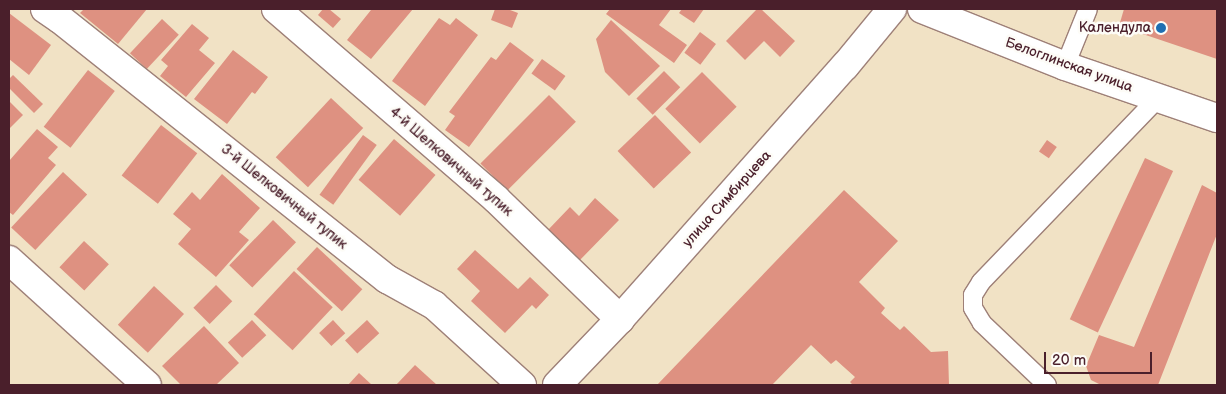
<!DOCTYPE html>
<meta charset="utf-8">
<style>
body{margin:0}
#map{position:relative;width:1226px;height:394px;overflow:hidden;background:#f1e2c5;font-family:"Balsamiq Sans",sans-serif}
div>[style]{position:absolute}
[style*='--x']{left:calc(var(--x)*1px);top:calc(var(--y)*1px);width:calc(var(--w)*1px);rotate:calc(var(--a)*1deg)}
.building>*{inset:0;background:#de9181;transform-origin:0 0}
.roads{filter:drop-shadow(1px 0 #9e8078) drop-shadow(-1px 0 #9e8078) drop-shadow(0 1px #9e8078) drop-shadow(0 -1px #9e8078)}
.service>*{height:18px;margin:-9px;padding:0 9px;transform-origin:9px;border-radius:9px;background:#fff}
.minor>*{height:28px;margin:-14px;padding:0 14px;transform-origin:14px;border-radius:14px;background:#fff}
.dots>*{width:14px;height:14px;translate:-50% -50%;box-sizing:border-box;border:2px solid #fdfcf7;border-radius:50%}
span{translate:-50% -50%;white-space:nowrap;text-align:center;line-height:1.15;-webkit-text-stroke:5px #fdfcf7;paint-order:stroke}
.poi-label{font-size:14px;color:#4a1f2b}
.right{translate:-100% -50%;text-align:right}
.street-label{font-size:14px;color:#4a1f2b}
.frame{position:absolute;inset:0;border:10px solid #4a1f2b;pointer-events:none}
.scale{position:absolute;left:1044px;top:352px;width:108px;height:22px;box-sizing:border-box;border:2px solid #4a1f2b;border-top:0;padding-left:6px;font-size:15px;line-height:18px;white-space:nowrap;color:#4a1f2b;-webkit-text-stroke:4px #fdfcf7;paint-order:stroke}
</style>
<div id="map">
<div class="building">
<i style="clip-path:polygon(84px 9px,147px 9px,118px 44px,80px 13px)"></i>
<i style="clip-path:polygon(323px 9px,329px 9px,341px 19px,333px 28px,318px 15px)"></i>
<i style="clip-path:polygon(369px 9px,413px 9px,371px 59px,347px 40px,371px 10px)"></i>
<i style="clip-path:polygon(495px 9px,507px 9px,518px 13px,512px 28px,491px 20px)"></i>
<i style="clip-path:polygon(610px 9px,671px 9px,659px 25px,687px 45px,674px 63px,606px 14px)"></i>
<i style="clip-path:polygon(682px 9px,704px 9px,694px 23px,679px 13px)"></i>
<i style="clip-path:polygon(757px 9px,761px 9px,795px 41px,780px 57px,764px 41px,745px 60px,726px 41px)"></i>
<i style="clip-path:polygon(1124px 9px,1217px 9px,1217px 59px,1119px 26px)"></i>
<i style="clip-path:polygon(9px 13px,51px 45px,29px 75px,9px 59px)"></i>
<i style="clip-path:polygon(439px 18px,450px 25px,456px 18px,478px 35px,425px 106px,392px 81px)"></i>
<i style="left:162px;top:19px;width:23px;height:47px;rotate:43deg"></i>
<i style="clip-path:polygon(611px 20px,660px 66px,629px 96px,605px 72px,596px 39px)"></i>
<i style="clip-path:polygon(192px 24px,209px 38px,199px 50px,215px 63px,186px 97px,160px 76px,168px 66px,161px 60px)"></i>
<i style="left:700px;top:32px;width:20px;height:26px;rotate:37deg"></i>
<i style="clip-path:polygon(510px 42px,534px 60px,469px 147px,445px 130px,455px 116px,449px 112px,491px 57px,496px 60px)"></i>
<i style="clip-path:polygon(233px 50px,268px 77px,255px 94px,252px 92px,227px 124px,194px 99px)"></i>
<i style="left:542px;top:59px;width:29px;height:18px;rotate:36deg"></i>
<i style="left:88px;top:70px;width:34px;height:72px;rotate:38deg"></i>
<i style="left:664px;top:71px;width:23px;height:39px;rotate:45deg"></i>
<i style="left:702px;top:72px;width:49px;height:52px;rotate:45deg"></i>
<i style="clip-path:polygon(13px 75px,43px 104px,34px 113px,9px 88px,9px 79px)"></i>
<i style="left:549px;top:95px;width:38px;height:97px;rotate:45deg"></i>
<i style="left:331px;top:98px;width:44px;height:81px;rotate:43deg"></i>
<i style="clip-path:polygon(9px 101px,23px 115px,9px 129px)"></i>
<i style="left:655px;top:115px;width:52px;height:52px;rotate:46deg"></i>
<i style="left:161px;top:125px;width:46px;height:64px;rotate:38deg"></i>
<i style="clip-path:polygon(37px 129px,58px 147px,48px 158px,56px 165px,13px 215px,9px 212px,9px 161px)"></i>
<i style="left:363px;top:135px;width:17px;height:74px;rotate:36deg"></i>
<i style="left:394px;top:139px;width:55px;height:54px;rotate:41deg"></i>
<i style="left:1047px;top:140px;width:12px;height:14px;rotate:35deg"></i>
<i style="left:1145px;top:158px;width:31px;height:178px;rotate:25deg"></i>
<i style="left:63px;top:172px;width:33px;height:76px;rotate:43deg"></i>
<i style="clip-path:polygon(222px 174px,260px 208px,239px 232px,249px 240px,216px 277px,178px 244px,191px 229px,173px 214px,192px 192px,200px 200px)"></i>
<i style="clip-path:polygon(1202px 185px,1217px 193px,1217px 234px,1158px 385px,1101px 385px,1091px 380px,1086px 366px,1099px 335px,1134px 347px)"></i>
<i style="clip-path:polygon(844px 190px,898px 241px,859px 282px,885px 308px,881px 313px,900px 330px,904px 326px,931px 352px,948px 351px,949px 385px,853px 385px,850px 382px,855px 377px,836px 360px,831px 364px,811px 345px,772px 385px,657px 385px)"></i>
<i style="clip-path:polygon(595px 198px,619px 220px,579px 261px,547px 231px,570px 207px,579px 216px)"></i>
<i style="left:273px;top:220px;width:32px;height:63px;rotate:44deg"></i>
<i style="left:84px;top:241px;width:34px;height:36px;rotate:43deg"></i>
<i style="left:317px;top:247px;width:62px;height:30px;rotate:43deg"></i>
<i style="clip-path:polygon(475px 250px,518px 289px,530px 277px,549px 295px,536px 309px,532px 305px,505px 333px,471px 301px,480px 291px,457px 269px)"></i>
<i style="left:294px;top:271px;width:53px;height:59px;rotate:43deg"></i>
<i style="left:216px;top:285px;width:23px;height:32px;rotate:45deg"></i>
<i style="left:154px;top:286px;width:41px;height:53px;rotate:43deg"></i>
<i style="left:252px;top:320px;width:21px;height:33px;rotate:47deg"></i>
<i style="left:333px;top:320px;width:18px;height:19px;rotate:47deg"></i>
<i style="left:367px;top:320px;width:18px;height:30px;rotate:47deg"></i>
<i style="clip-path:polygon(204px 326px,239px 363px,216px 385px,181px 385px,162px 366px)"></i>
<i style="clip-path:polygon(415px 365px,437px 385px,396px 385px)"></i>
<i style="clip-path:polygon(359px 373px,372px 385px,348px 385px)"></i>
</div>
<div class="roads">
<div class="service">
<i style="--x:1065;--y:66;--w:61;--a:-68"></i>
<i style="--x:1047;--y:385;--w:90;--a:-136.4"></i>
<i style="--x:982;--y:323;--w:17;--a:-121"></i>
<i style="--x:973;--y:308;--w:13;--a:-90"></i>
<i style="--x:973;--y:295;--w:15;--a:-58"></i>
<i style="--x:981;--y:282;--w:255;--a:-46.1"></i>
</div>
<div class="minor">
<i style="--x:45;--y:9;--w:18;--a:34"></i>
<i style="--x:60;--y:19;--w:418;--a:38.5"></i>
<i style="--x:387;--y:279;--w:54;--a:29"></i>
<i style="--x:434;--y:305;--w:119;--a:42.3"></i>
<i style="--x:276;--y:9;--w:291;--a:40.8"></i>
<i style="--x:496;--y:199;--w:173;--a:44.1"></i>
<i style="--x:922;--y:9;--w:154;--a:21.7"></i>
<i style="--x:1065;--y:66;--w:161;--a:18.9"></i>
<i style="--x:9;--y:260;--w:186;--a:42.2"></i>
<i style="--x:557;--y:385;--w:91;--a:-46.3"></i>
<i style="--x:620;--y:319;--w:339;--a:-48.4"></i>
<i style="--x:845;--y:66;--w:74;--a:-50.5"></i>
</div>
</div>
<div class="dots">
<i style="left:1161px;top:28px;background:#1f6fb2"></i>
</div>
<div class="poi-label">
<span class="right" style="left:1151px;top:28px">Календула</span>
</div>
<div class="street-label">
<span style="left:1069px;top:65px;rotate:20deg">Белоглинская улица</span>
<span style="left:451px;top:162px;rotate:41deg">4-й Шелковичный тупик</span>
<span style="left:284px;top:197px;rotate:39deg">3-й Шелковичный тупик</span>
<span style="left:727px;top:199px;rotate:-48deg">улица Симбирцева</span>
</div>
<div class="frame"></div>
<div class="scale">20 m</div>
</div>
